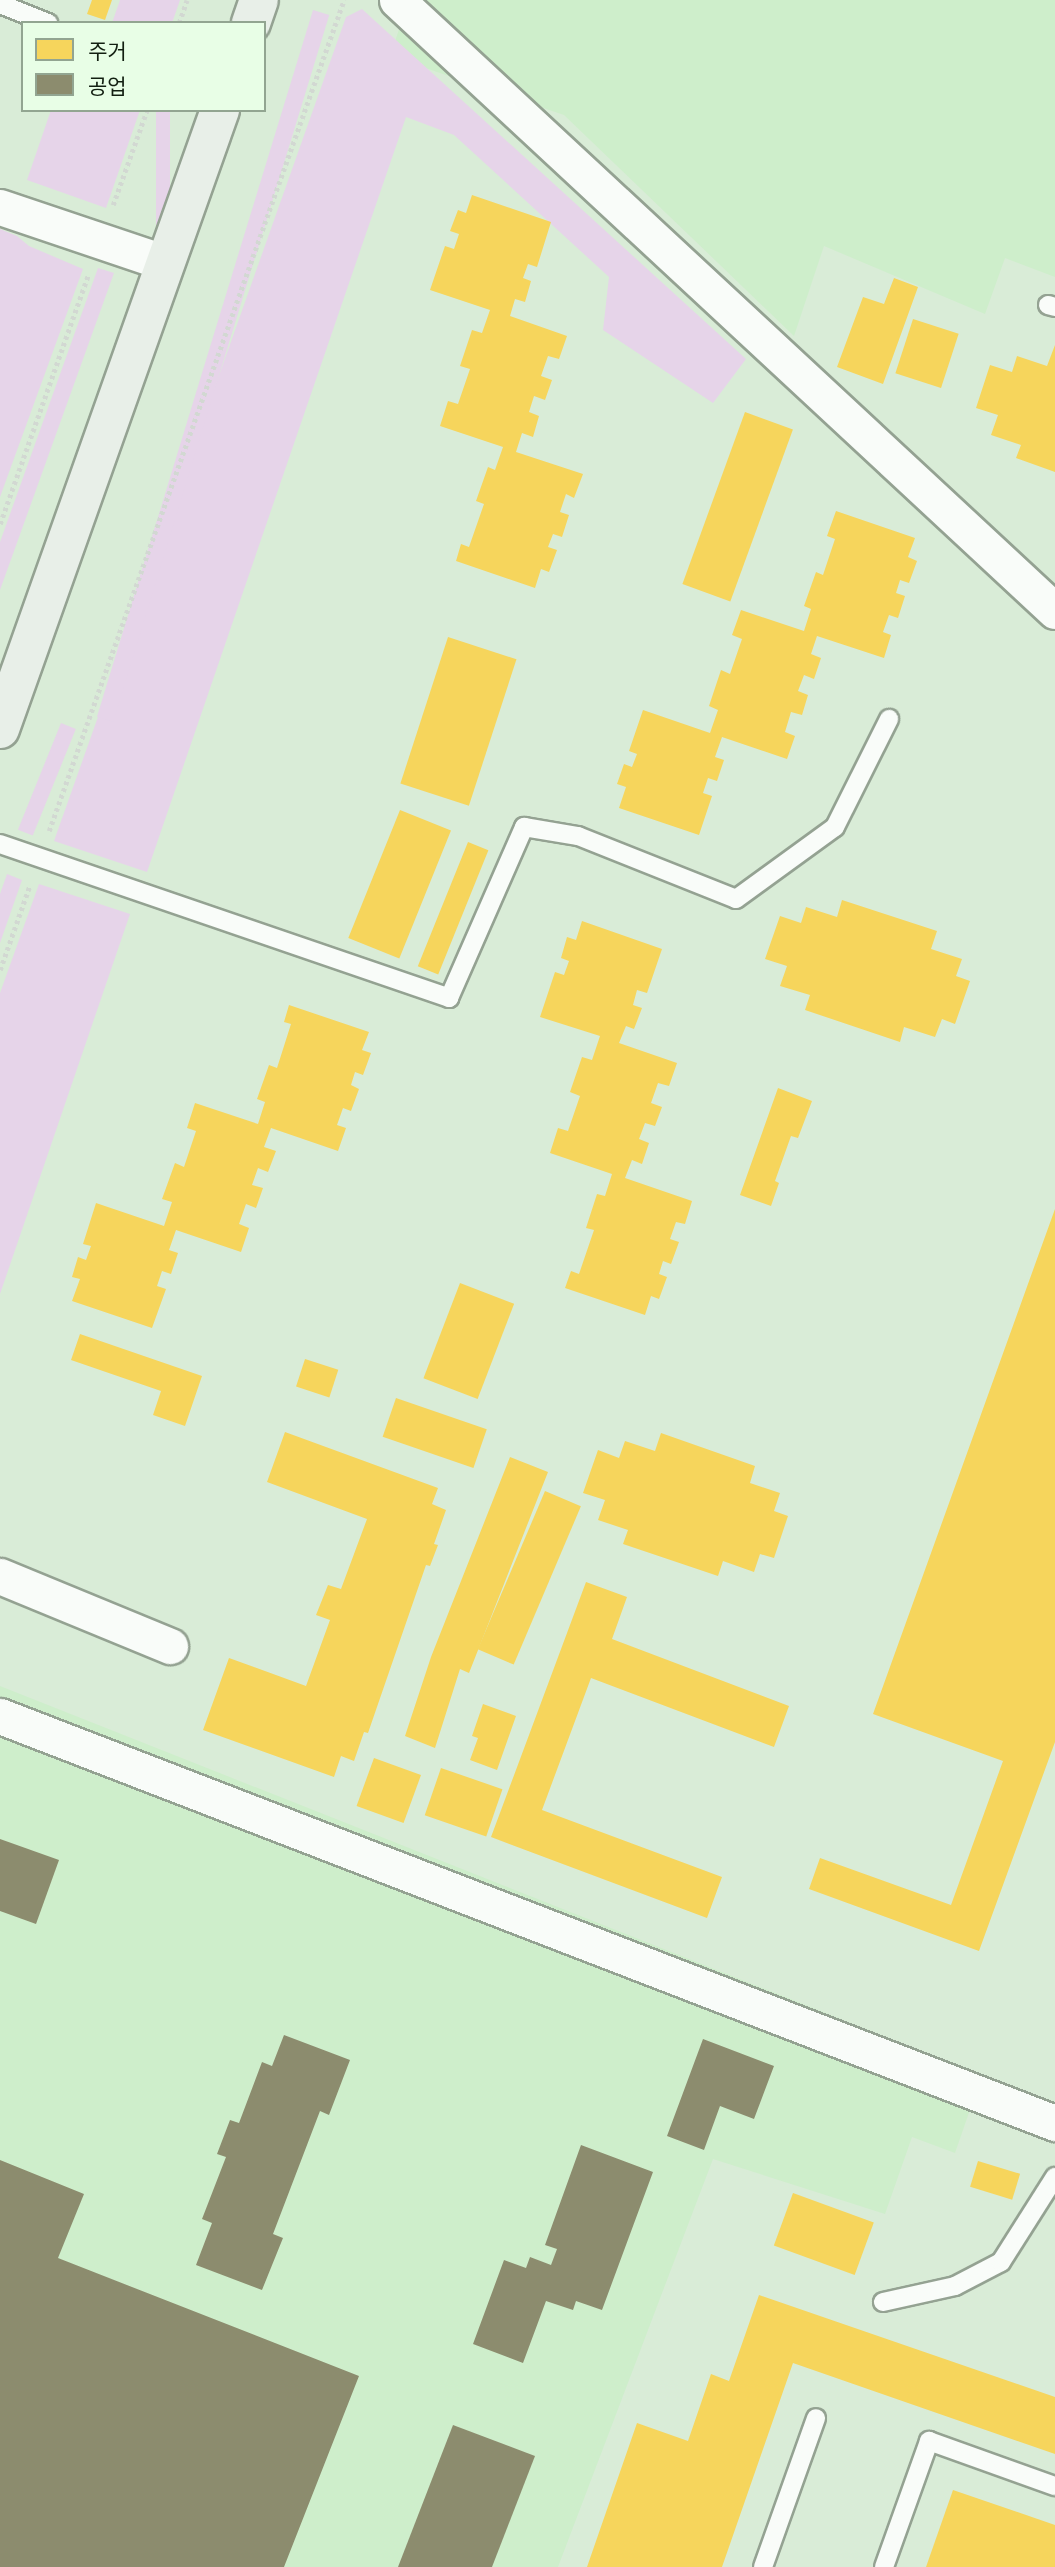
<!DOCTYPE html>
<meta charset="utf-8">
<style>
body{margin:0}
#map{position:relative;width:1055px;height:2567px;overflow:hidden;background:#d9ecd7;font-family:"PT Sans","Noto Sans KR",sans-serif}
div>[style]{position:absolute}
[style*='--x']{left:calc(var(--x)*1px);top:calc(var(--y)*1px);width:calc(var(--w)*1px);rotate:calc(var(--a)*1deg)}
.built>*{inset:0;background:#ceeecb}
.green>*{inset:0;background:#e6d4e9;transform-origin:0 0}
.homes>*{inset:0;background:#f6d55c;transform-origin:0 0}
.industry>*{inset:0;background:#8c8c6e}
.path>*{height:4.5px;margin-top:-2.25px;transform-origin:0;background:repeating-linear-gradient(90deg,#d2d8d2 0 3.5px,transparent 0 7px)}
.roads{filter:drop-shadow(2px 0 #94a292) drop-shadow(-2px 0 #94a292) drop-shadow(0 2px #94a292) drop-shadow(0 -2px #94a292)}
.service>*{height:18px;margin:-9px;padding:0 9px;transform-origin:9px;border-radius:9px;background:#f9fcf9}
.minor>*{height:35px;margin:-17.5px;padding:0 17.5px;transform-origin:17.5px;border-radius:17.5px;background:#f9fcf9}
.secondary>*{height:38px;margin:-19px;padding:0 19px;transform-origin:19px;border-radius:19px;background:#e8efe8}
span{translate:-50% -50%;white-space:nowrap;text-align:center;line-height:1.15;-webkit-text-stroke:7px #e8fee6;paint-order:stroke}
.legend{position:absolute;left:21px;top:21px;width:245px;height:91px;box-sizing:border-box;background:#e8fee6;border:2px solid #92a591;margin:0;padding:9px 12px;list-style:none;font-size:21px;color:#121f11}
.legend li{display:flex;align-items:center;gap:14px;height:35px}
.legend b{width:35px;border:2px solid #92a591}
</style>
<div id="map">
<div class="built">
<i style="clip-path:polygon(409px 0,1055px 0,1055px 277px,1005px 258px,985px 314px,824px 246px,794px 336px,564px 115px,390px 56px)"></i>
<i style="clip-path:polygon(0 1686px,982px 2075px,955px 2153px,912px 2137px,885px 2214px,713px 2159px,558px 2567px,0 2567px)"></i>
</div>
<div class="green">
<i style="clip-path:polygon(120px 0,180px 0,172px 23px,112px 23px)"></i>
<i style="clip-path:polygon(362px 9px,746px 359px,713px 403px,603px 330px,609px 277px,454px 135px,406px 117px,147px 872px,54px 841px,346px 17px)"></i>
<i style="left:313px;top:10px;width:17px;height:739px;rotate:17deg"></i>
<i style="clip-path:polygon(51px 110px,140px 110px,106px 208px,27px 180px)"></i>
<i style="left:156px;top:110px;width:14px;height:119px"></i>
<i style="clip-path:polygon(0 229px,17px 236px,29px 246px,83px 269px,0 497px)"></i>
<i style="clip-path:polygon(98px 268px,114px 273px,0 590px,0 542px)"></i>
<i style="left:61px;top:723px;width:16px;height:115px;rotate:22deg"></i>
<i style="clip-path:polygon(7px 874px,22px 880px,0 943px,0 894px)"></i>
<i style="clip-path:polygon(39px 884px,130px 914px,0 1294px,0 993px)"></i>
</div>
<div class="homes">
<i style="clip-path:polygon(92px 0,112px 0,105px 20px,87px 14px)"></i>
<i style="clip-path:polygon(472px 195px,551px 222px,537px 267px,528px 264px,523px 278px,531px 281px,525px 302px,515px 299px,510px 316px,567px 336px,559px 359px,548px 356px,541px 376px,552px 380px,545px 400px,534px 396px,529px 412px,539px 416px,533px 437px,522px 433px,516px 452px,583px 474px,574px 498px,566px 494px,560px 512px,569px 515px,562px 537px,553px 534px,548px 547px,557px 550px,549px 572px,541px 569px,535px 588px,456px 561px,461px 544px,469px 547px,484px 504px,476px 501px,488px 467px,495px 470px,503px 447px,440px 426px,448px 401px,458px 404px,470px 369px,460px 366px,472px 330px,482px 333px,490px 310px,430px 290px,445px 246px,454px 249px,459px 234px,450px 231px,458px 210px,466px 213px)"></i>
<i style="clip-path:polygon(894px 278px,918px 287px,883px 384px,837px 367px,863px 297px,884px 304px)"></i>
<i style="left:913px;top:319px;width:48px;height:57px;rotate:18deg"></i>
<i style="clip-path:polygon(1055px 345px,1055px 472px,1016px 458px,1021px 445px,991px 435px,998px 415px,976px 408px,990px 365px,1012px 372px,1017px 356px,1047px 366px)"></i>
<i style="left:745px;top:412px;width:51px;height:183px;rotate:20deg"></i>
<i style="clip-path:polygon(836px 511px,915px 538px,908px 557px,917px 561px,909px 583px,900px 580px,896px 593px,905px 596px,898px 618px,889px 615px,883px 632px,891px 635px,884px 658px,817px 636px,811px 654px,821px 658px,814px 679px,804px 675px,798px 691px,808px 695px,802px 715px,791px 712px,785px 732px,795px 736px,787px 759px,722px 737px,715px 757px,724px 760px,717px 781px,708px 778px,703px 793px,712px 796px,699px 835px,619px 808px,626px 787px,617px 784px,624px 764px,632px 767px,637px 754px,629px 751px,643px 710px,710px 733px,718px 710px,709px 706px,721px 670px,730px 674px,742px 639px,732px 635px,741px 610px,804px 631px,811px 609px,804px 606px,816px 572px,823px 575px,835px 539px,827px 536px)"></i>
<i style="left:448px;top:637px;width:72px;height:154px;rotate:18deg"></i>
<i style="left:400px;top:810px;width:55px;height:138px;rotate:22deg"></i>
<i style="left:468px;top:842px;width:22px;height:134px;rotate:22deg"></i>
<i style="clip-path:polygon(842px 900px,937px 931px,931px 949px,962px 959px,956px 976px,970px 981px,955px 1024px,942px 1019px,935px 1037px,904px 1027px,900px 1042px,805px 1010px,810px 995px,780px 986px,787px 966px,765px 959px,780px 916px,801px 923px,806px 907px,837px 917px)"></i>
<i style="clip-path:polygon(582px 921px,662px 949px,647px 993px,637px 990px,633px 1005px,642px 1008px,634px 1029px,626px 1026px,619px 1043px,677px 1063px,669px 1086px,658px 1083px,651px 1103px,662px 1107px,655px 1126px,645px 1123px,639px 1139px,649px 1143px,642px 1164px,632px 1160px,625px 1178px,692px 1201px,685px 1224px,676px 1222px,670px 1239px,679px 1242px,671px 1264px,663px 1261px,659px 1274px,667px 1277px,659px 1299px,651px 1296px,645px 1315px,565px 1288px,571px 1271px,579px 1274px,594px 1230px,586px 1228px,597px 1194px,605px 1196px,612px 1174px,550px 1153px,558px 1128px,568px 1131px,580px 1096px,570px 1092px,582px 1057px,592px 1060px,600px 1036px,540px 1017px,555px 972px,564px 975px,569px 961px,561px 958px,567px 937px,576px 940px)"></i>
<i style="clip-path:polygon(289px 1005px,369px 1032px,362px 1050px,371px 1053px,363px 1075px,355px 1072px,351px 1085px,359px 1089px,351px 1111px,343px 1108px,337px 1125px,346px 1128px,338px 1151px,271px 1128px,264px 1147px,276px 1151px,268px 1172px,258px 1168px,252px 1185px,263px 1188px,256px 1208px,246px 1204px,239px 1224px,249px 1228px,241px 1252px,176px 1230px,169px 1250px,178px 1253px,171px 1274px,162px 1271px,157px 1286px,166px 1289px,152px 1328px,72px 1301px,80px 1279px,72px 1277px,78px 1257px,86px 1260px,91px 1246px,83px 1244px,96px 1203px,164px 1226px,172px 1202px,162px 1199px,175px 1163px,184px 1167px,196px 1131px,187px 1128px,195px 1103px,258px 1124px,265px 1102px,257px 1099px,269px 1065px,277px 1068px,291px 1024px,284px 1022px)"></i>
<i style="clip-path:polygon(778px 1088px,812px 1101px,798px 1138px,791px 1136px,775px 1181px,779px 1183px,771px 1206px,740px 1195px)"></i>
<i style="clip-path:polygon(1055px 1209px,1055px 1742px,979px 1951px,809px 1889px,820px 1858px,951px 1905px,1003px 1761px,873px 1714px)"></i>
<i style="left:460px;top:1283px;width:58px;height:102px;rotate:21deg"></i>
<i style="clip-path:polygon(80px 1334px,202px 1376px,185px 1426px,153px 1415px,161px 1391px,71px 1360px)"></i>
<i style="left:305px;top:1359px;width:35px;height:29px;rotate:18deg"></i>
<i style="left:396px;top:1398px;width:96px;height:41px;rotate:19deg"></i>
<i style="clip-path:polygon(285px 1432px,438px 1488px,432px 1504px,446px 1510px,434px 1544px,438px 1545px,430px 1566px,426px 1565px,368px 1733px,364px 1732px,354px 1761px,341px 1756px,334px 1777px,203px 1730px,229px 1658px,306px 1686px,330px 1620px,316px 1615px,328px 1585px,341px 1589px,367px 1519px,267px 1482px)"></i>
<i style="clip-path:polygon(661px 1433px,755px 1466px,750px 1483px,780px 1493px,774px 1511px,788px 1516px,774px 1558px,760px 1554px,754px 1572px,723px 1561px,718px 1576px,623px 1544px,628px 1530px,598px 1520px,605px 1500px,583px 1493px,598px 1450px,619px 1458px,625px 1441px,655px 1451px)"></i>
<i style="clip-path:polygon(510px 1457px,548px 1472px,469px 1673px,460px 1669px,435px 1748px,405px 1736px,431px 1657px)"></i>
<i style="left:545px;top:1491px;width:39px;height:172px;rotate:23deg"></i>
<i style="clip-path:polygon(586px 1582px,627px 1597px,612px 1639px,789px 1706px,774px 1747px,591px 1678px,542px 1810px,722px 1877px,707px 1918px,491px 1837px)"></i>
<i style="clip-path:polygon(483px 1704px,516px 1716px,497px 1770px,470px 1760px,478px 1738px,472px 1736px)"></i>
<i style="left:374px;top:1758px;width:50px;height:51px;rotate:20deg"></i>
<i style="left:441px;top:1768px;width:65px;height:50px;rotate:19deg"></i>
<i style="left:978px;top:2161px;width:44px;height:27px;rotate:17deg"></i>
<i style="left:793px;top:2193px;width:86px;height:56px;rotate:20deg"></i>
<i style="clip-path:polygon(759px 2295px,1055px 2397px,1055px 2454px,793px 2363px,722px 2567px,587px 2567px,637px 2423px,688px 2441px,711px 2374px,729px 2381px)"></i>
<i style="clip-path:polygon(953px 2490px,1055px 2525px,1055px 2567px,926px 2567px)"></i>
</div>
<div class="industry">
<i style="clip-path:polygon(0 1839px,59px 1860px,36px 1924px,0 1911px)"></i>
<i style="clip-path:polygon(284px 2035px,350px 2060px,329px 2115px,320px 2111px,273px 2234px,283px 2238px,262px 2290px,196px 2265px,212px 2223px,202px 2219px,226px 2157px,217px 2154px,230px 2120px,239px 2123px,262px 2062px,272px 2066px)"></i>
<i style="clip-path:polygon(703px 2039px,774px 2066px,754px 2119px,720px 2106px,704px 2150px,667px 2136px)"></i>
<i style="clip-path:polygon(581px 2145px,653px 2172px,602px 2310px,576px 2301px,573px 2310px,546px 2301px,523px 2363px,473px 2344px,504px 2260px,526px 2268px,530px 2257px,551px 2265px,557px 2249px,545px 2245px)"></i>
<i style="clip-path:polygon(0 2160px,84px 2194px,58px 2258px,359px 2376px,284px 2567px,0 2567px)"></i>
<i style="clip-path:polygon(453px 2425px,535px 2456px,492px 2567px,398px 2567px)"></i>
</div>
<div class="path">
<i style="--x:179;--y:23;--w:24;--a:-71"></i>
<i style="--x:113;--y:205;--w:101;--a:-70.3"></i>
<i style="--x:0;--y:524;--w:263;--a:-70.5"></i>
<i style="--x:49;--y:831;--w:882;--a:-70.46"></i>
<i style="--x:0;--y:970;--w:90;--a:-70.6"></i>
</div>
<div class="roads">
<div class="service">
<i style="--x:0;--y:4;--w:52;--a:21.6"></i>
<i style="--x:1048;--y:305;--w:7;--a:16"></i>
<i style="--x:0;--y:844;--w:475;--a:18.9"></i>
<i style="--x:449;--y:998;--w:187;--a:-66.3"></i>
<i style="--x:524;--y:827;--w:55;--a:9.5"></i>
<i style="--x:578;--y:836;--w:170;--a:21.7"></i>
<i style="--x:736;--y:899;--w:122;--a:-36"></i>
<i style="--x:835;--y:827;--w:121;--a:-63.4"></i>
<i style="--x:883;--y:2302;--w:74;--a:-12.5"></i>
<i style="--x:955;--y:2286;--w:52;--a:-27.6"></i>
<i style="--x:1001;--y:2262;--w:101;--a:-57.6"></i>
<i style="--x:763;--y:2567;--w:158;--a:-70.4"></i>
<i style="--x:884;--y:2567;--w:134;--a:-70.3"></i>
<i style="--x:929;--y:2441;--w:134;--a:19.7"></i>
</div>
<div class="minor">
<i style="--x:397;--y:0;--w:898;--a:42.88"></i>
<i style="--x:0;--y:207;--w:175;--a:18.6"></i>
<i style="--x:0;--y:1576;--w:184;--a:22.4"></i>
<i style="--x:0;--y:1716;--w:1131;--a:21.1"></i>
</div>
<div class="secondary">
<i style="--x:251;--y:23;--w:24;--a:-71"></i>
<i style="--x:0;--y:729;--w:657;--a:-70.43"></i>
</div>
</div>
<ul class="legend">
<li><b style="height:19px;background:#f6d55c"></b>주거</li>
<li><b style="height:19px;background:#8c8c6e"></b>공업</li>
</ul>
</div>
